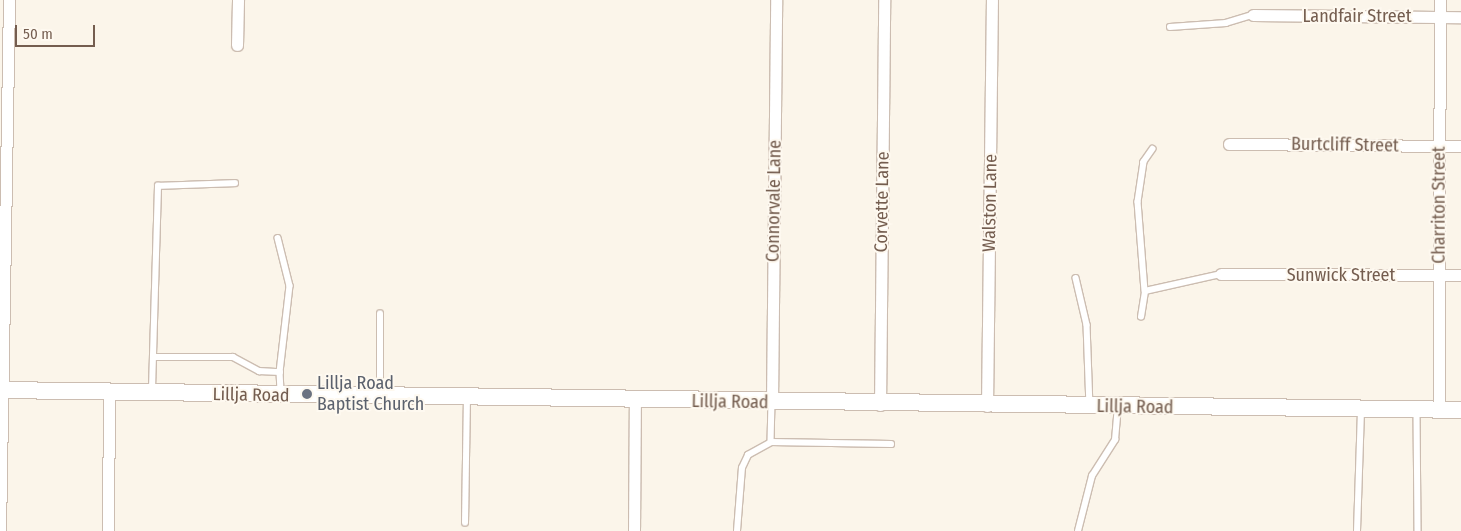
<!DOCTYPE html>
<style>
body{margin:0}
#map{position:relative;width:1461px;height:531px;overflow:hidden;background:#fbf5ea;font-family:"Fira Sans Condensed",sans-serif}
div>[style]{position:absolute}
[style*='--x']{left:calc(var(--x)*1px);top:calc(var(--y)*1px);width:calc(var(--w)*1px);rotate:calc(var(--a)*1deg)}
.roads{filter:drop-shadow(1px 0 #ccbdb1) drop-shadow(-1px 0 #ccbdb1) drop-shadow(0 1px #ccbdb1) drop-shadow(0 -1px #ccbdb1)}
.lane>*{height:5.5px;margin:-2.75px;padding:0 2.75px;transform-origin:2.75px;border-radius:2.75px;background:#fff}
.street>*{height:11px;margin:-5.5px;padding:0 5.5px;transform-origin:5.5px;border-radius:5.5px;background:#fff}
.secondary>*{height:16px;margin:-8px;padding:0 8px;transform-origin:8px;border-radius:8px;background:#fff}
.dots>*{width:14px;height:14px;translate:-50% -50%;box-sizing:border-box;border:2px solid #fef9f0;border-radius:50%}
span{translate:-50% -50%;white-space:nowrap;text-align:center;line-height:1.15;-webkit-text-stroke:4px #fef9f0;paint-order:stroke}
.street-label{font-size:18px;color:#745d4f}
.worship-label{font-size:18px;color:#5b616d}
.left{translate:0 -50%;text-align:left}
.scale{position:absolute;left:15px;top:25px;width:80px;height:22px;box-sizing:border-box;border:2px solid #745d4f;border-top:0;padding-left:6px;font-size:15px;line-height:18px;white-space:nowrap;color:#745d4f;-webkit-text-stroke:4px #fef9f0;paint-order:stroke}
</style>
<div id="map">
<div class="roads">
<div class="lane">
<i style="--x:1170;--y:27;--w:56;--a:-4.1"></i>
<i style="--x:1226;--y:23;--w:28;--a:-17"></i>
<i style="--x:1153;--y:149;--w:16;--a:125"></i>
<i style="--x:1144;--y:162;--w:40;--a:98.5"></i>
<i style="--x:1138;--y:202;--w:89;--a:85.5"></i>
<i style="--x:1145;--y:291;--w:78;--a:-12.6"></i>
<i style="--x:278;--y:238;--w:49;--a:76"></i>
<i style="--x:290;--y:286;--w:87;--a:96.6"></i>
<i style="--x:1076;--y:278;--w:48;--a:76.8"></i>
<i style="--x:1087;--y:325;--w:80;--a:87.9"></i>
<i style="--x:1141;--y:317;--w:26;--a:-81"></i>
<i style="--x:155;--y:357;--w:78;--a:0"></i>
<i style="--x:233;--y:357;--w:30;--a:28"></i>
<i style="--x:259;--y:371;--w:21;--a:3"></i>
<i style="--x:280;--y:372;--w:19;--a:87"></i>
<i style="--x:152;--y:389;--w:203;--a:-88.3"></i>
<i style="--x:158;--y:186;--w:77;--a:-2.2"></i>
<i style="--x:380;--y:395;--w:81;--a:-90"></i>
<i style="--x:772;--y:402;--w:40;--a:91.4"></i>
<i style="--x:771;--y:442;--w:120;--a:1"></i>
<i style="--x:1417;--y:412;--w:119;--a:89.5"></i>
<i style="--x:465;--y:523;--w:125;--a:-89.1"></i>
<i style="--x:737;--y:531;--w:63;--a:-85.5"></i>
<i style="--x:742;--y:468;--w:14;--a:-65"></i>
<i style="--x:748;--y:455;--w:26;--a:-29"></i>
<i style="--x:1078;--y:531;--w:57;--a:-75.7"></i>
<i style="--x:1092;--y:476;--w:43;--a:-57.4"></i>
<i style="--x:1115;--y:440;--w:33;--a:-85"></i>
<i style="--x:1357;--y:531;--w:122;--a:-88.1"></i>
</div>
<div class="street">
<i style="--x:1253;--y:15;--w:208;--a:0.6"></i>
<i style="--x:237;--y:45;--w:45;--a:-88.7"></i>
<i style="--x:1229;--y:144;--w:232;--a:0.5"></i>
<i style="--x:1221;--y:274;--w:240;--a:0.2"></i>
<i style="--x:772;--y:402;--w:402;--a:-89.4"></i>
<i style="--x:880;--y:405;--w:405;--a:-89.4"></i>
<i style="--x:987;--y:406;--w:406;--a:-89.3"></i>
<i style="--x:1439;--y:410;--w:410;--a:-89.9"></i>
<i style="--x:0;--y:531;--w:531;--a:-89.03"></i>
<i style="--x:108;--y:531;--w:138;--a:-89.6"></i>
<i style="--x:634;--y:531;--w:130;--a:-89.6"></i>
</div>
<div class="secondary">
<i style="--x:0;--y:390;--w:1461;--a:0.78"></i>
</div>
</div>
<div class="dots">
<i style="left:307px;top:394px;background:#6b7280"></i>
</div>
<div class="street-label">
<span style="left:1357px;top:16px">Landfair Street</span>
<span style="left:1345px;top:145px;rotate:1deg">Burtcliff Street</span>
<span style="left:774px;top:201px;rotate:-89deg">Connorvale Lane</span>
<span style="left:882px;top:202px;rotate:-89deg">Corvette Lane</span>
<span style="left:990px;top:203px;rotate:-89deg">Walston Lane</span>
<span style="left:1439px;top:205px;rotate:-90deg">Charriton Street</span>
<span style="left:1341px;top:275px">Sunwick Street</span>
<span style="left:251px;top:395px;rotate:1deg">Lillja Road</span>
<span style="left:730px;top:402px;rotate:1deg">Lillja Road</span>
<span style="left:1135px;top:407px;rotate:1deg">Lillja Road</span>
</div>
<div class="worship-label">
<span class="left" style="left:317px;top:394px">Lillja Road<br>Baptist Church</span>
</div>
<div class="scale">50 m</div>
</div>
